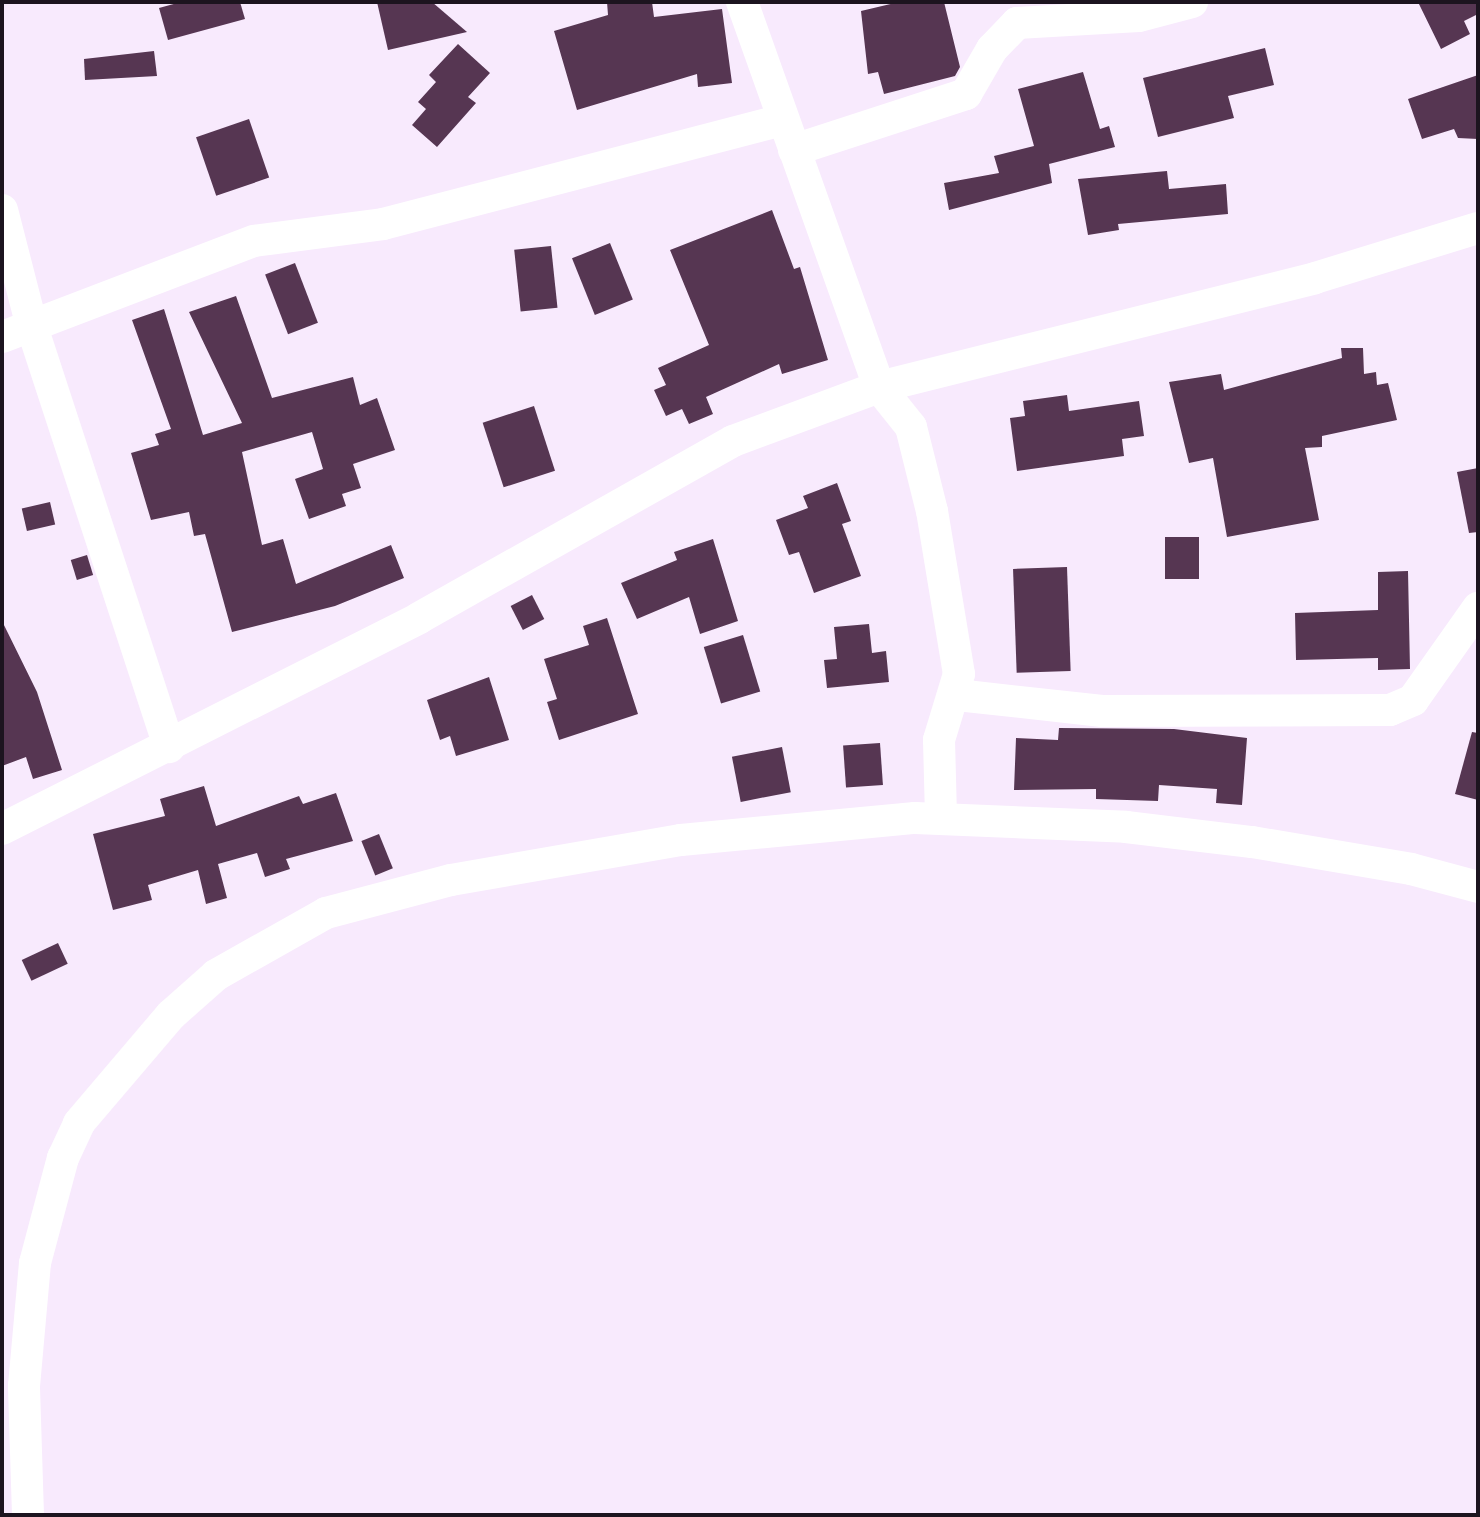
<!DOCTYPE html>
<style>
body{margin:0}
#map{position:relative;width:1480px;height:1517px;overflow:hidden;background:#f8eafd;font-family:Georgia,serif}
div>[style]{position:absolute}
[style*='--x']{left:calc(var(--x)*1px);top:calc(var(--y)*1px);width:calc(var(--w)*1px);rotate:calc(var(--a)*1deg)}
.building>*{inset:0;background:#563652;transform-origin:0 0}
.minor>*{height:32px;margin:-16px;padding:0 16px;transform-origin:16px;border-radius:16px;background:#fff}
span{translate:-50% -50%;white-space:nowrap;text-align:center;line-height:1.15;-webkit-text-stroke:7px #fff;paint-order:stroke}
.frame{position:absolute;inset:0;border:4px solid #1c141f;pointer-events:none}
</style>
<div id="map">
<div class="building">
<i style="clip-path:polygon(181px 2px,240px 2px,245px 19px,168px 40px,159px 8px)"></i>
<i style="clip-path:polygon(377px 2px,432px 2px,467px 32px,388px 50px)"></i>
<i style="clip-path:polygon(607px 2px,652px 2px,654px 17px,722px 9px,732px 83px,698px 87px,697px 74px,577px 110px,554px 31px,608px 15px)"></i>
<i style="clip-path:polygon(899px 2px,944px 2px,960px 67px,955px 76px,884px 94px,878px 72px,868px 74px,861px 11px)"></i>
<i style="clip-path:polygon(1418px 2px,1478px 2px,1478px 14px,1464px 21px,1470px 34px,1441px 49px)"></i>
<i style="clip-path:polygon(458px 44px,490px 73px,468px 97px,476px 103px,437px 147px,412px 125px,426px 109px,418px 102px,436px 82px,429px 75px)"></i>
<i style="clip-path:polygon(1265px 48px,1274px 85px,1228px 96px,1234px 118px,1158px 137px,1143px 78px)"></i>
<i style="clip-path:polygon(154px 51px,157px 76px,85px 80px,84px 59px)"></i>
<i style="clip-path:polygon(1083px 72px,1100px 129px,1109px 126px,1115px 147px,1049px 164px,1052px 183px,949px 210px,944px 183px,999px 173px,994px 156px,1034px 146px,1018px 89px)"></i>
<i style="clip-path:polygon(1478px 75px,1478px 139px,1458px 138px,1454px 129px,1422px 139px,1408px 99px)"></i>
<i style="left:249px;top:119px;width:62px;height:56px;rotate:71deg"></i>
<i style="clip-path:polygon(1167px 171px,1169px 189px,1226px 184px,1228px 214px,1118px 224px,1119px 230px,1088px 235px,1078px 179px)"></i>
<i style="clip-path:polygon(772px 210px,794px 269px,800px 267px,828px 360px,782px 374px,779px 364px,706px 397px,713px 414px,689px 424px,682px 409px,666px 416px,654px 390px,666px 385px,658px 368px,709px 345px,670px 250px)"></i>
<i style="left:610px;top:243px;width:61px;height:41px;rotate:68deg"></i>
<i style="left:551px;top:246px;width:62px;height:37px;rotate:84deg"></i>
<i style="left:295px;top:263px;width:64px;height:32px;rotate:69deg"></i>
<i style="clip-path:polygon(236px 296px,272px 398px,353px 377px,360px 405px,377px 398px,395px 450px,353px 464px,361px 488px,342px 494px,346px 506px,309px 519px,295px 479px,323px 469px,312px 432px,242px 452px,262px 545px,283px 539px,296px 584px,391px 545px,404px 578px,335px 606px,232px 632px,205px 534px,194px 536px,189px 512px,151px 520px,131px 453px,159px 445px,155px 434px,171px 429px,132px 320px,164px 309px,203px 435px,242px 423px,189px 312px)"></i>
<i style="clip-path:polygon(1341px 348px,1363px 348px,1364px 374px,1376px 372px,1377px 385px,1388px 383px,1397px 420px,1322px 436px,1322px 447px,1305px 448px,1319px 520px,1227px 537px,1213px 458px,1189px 463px,1169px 382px,1221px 374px,1224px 390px,1342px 358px)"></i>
<i style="clip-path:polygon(1067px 395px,1069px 411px,1139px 401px,1144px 436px,1122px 439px,1124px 456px,1017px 471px,1010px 418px,1025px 416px,1023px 401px)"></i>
<i style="left:534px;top:406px;width:68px;height:54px;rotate:72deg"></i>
<i style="clip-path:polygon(1478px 468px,1478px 532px,1469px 533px,1457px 472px)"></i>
<i style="clip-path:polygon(837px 483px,851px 521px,842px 524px,861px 576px,814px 593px,799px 552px,789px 555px,776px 520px,808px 508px,803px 496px)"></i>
<i style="left:50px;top:502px;width:23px;height:29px;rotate:77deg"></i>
<i style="left:1165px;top:537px;width:34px;height:42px"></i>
<i style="clip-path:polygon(713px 539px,738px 621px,700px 634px,689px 597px,637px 619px,621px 583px,677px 560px,674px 552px)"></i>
<i style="left:87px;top:555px;width:21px;height:17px;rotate:73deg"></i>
<i style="left:1067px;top:567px;width:104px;height:54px;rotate:88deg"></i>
<i style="clip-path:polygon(1408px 571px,1410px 669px,1378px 670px,1378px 658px,1296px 660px,1295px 613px,1378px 610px,1378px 572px)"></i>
<i style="left:532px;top:595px;width:27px;height:24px;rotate:63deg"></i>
<i style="clip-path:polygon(607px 618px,638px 714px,559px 740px,547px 702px,557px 699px,544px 659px,589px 645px,583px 626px)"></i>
<i style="clip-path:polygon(2px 621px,37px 692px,62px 770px,33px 779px,26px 757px,2px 766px)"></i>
<i style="clip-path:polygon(869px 624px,872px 653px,886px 651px,889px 682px,827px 688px,824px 660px,837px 659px,834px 627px)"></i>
<i style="left:743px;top:635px;width:59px;height:41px;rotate:73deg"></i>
<i style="clip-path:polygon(489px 677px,509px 740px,456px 756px,450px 736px,440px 740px,427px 700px)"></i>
<i style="clip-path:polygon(1059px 728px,1174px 729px,1247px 738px,1242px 805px,1216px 803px,1217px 789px,1159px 785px,1158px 801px,1096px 799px,1096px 789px,1014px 790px,1016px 738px,1058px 740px)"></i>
<i style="clip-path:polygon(1472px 732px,1478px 733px,1478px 800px,1455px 794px)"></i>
<i style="left:880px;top:743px;width:42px;height:37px;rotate:86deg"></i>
<i style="left:782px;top:747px;width:46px;height:51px;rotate:79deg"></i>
<i style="clip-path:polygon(204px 786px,216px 826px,299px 796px,303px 804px,336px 793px,353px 841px,286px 859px,290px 869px,265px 877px,257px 853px,218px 864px,227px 898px,206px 904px,198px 870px,148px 885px,152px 900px,113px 910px,93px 834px,165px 816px,160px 799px)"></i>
<i style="left:379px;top:834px;width:37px;height:19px;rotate:68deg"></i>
<i style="left:58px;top:943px;width:23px;height:40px;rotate:65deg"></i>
</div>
<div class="minor">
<i style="--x:742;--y:2;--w:409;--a:70.4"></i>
<i style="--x:879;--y:387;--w:51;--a:51.3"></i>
<i style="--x:911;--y:427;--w:87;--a:76"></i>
<i style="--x:932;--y:511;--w:165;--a:80.6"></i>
<i style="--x:959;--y:674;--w:69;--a:106.9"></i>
<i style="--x:939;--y:740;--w:77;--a:88.5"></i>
<i style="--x:794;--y:150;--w:181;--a:-18"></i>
<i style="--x:966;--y:94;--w:52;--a:-60"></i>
<i style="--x:992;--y:49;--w:36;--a:-46"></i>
<i style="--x:1017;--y:23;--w:122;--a:-3.3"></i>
<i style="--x:1139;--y:16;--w:55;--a:-14.8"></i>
<i style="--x:2;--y:210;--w:121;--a:75.6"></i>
<i style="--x:32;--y:327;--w:442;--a:71.9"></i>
<i style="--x:2;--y:337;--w:270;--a:-20.9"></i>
<i style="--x:254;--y:241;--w:130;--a:-7.5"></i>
<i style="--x:383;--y:224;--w:412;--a:-14.6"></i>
<i style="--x:957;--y:695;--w:146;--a:6.3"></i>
<i style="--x:1102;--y:711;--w:288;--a:-0.2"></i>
<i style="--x:1390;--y:710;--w:25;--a:-23"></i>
<i style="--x:1413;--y:700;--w:113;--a:-54.8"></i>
<i style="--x:2;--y:829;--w:467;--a:-26.8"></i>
<i style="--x:419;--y:618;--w:360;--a:-29.4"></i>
<i style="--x:733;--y:441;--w:156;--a:-20.3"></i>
<i style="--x:879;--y:387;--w:449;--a:-14"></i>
<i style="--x:1315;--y:278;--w:170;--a:-17.1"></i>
<i style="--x:28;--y:1515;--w:129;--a:-91.8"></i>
<i style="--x:24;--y:1386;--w:123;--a:-84.9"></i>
<i style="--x:35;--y:1263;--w:109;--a:-75.1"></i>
<i style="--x:63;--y:1158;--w:38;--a:-65"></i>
<i style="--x:79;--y:1123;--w:142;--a:-49.6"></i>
<i style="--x:171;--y:1015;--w:60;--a:-41.6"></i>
<i style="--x:216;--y:975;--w:126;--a:-29.4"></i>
<i style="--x:326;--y:913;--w:129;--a:-14.8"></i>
<i style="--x:451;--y:880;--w:233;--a:-9.9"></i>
<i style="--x:681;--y:840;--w:235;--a:-5.4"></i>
<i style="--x:915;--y:818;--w:211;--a:2.4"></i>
<i style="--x:1126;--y:827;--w:127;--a:6.8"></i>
<i style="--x:1252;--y:842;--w:161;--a:9.6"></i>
<i style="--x:1411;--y:869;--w:69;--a:15"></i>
</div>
<div class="frame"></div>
</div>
